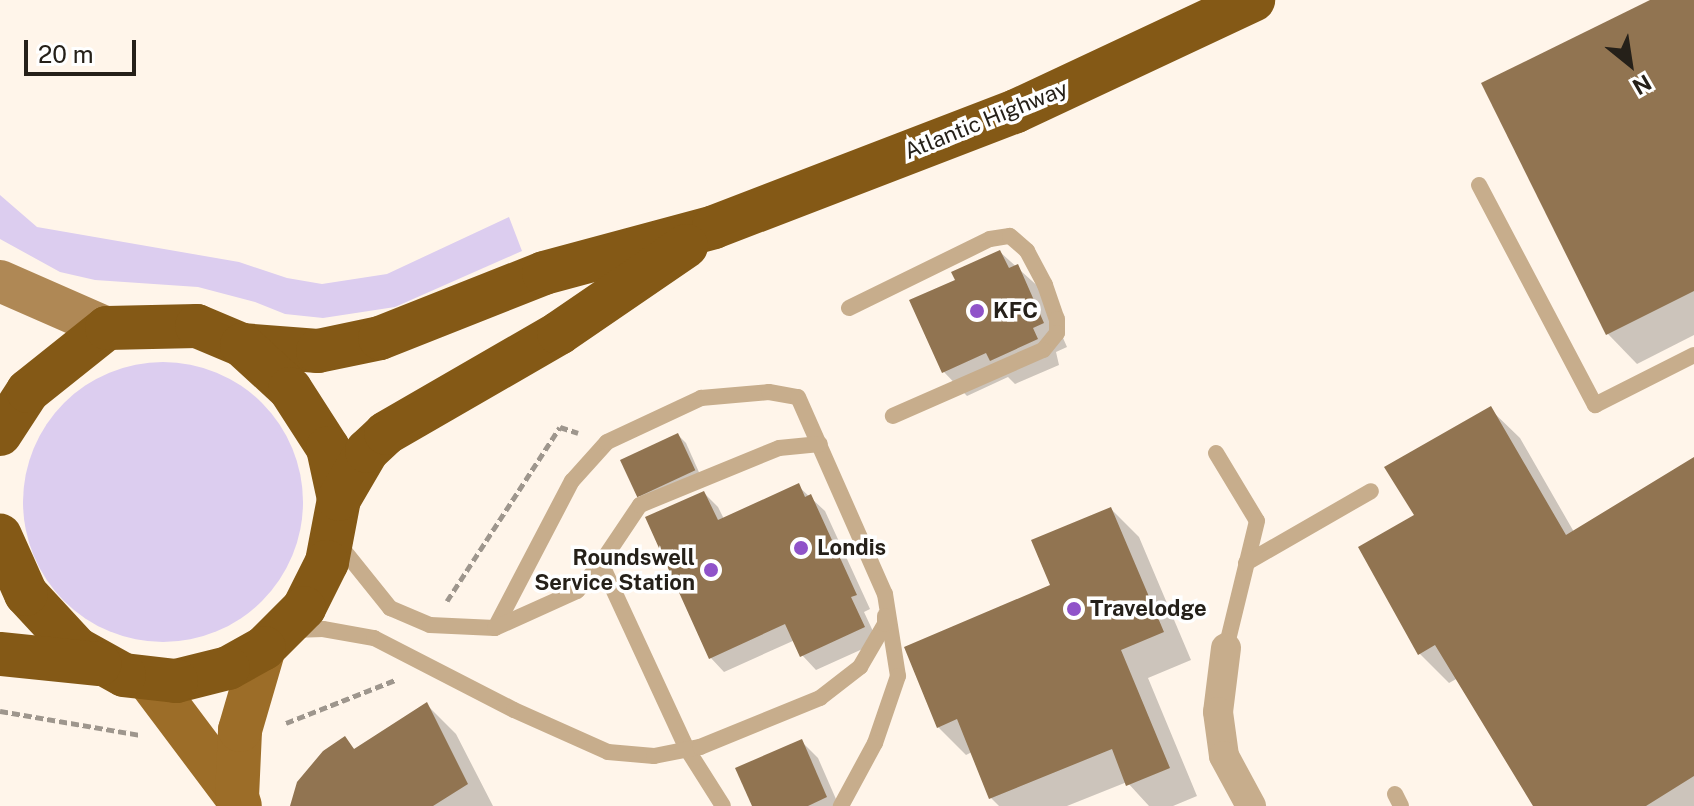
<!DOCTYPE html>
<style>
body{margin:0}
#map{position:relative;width:1694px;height:806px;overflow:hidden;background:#fff5ea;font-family:"Public Sans",sans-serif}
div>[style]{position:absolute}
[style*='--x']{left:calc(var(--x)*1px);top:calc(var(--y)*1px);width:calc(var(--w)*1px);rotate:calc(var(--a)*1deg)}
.green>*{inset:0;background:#dccdef}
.round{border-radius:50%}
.shadow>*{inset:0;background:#0003}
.building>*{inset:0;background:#917451;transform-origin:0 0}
.path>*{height:5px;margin-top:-2.5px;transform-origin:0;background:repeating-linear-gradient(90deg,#9e968d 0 8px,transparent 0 12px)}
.lane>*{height:16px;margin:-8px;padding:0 8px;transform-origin:8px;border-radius:8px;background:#c7ad8c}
.street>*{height:30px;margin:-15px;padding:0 15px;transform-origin:15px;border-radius:15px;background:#c7ad8c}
.secondary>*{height:42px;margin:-21px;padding:0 21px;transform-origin:21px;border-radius:21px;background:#af8855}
.primary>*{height:44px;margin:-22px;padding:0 22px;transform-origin:22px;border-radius:22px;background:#9c6d28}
.highway>*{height:44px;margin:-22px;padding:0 22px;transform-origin:22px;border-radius:22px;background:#845916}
.dots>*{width:22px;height:22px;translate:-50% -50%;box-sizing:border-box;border:4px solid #fff;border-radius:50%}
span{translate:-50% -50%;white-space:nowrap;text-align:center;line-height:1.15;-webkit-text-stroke:7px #fff;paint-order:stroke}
.street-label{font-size:22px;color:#252019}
.poi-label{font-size:22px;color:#252019;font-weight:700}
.left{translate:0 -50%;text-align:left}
.right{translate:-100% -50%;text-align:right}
.north{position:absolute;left:1590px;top:24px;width:80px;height:80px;-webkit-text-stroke:6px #fff;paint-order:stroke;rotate:150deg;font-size:22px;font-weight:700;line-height:32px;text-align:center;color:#252019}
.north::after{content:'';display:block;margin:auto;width:28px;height:36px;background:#252019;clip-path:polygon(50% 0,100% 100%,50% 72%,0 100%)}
.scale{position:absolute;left:24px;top:40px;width:112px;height:36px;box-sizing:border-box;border:4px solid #252019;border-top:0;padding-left:10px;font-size:24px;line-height:28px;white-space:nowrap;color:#252019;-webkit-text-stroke:6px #fff;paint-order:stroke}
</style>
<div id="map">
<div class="green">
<i style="clip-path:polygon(0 195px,37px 227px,239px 262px,287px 278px,322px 284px,387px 274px,509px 217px,522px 251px,395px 307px,323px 318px,285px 314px,255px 302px,198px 287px,95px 280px,60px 272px,0 239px)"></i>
<i class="round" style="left:23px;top:362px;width:280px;height:280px"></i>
</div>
<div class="shadow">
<i style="clip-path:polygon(1655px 0,1694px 0,1694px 335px,1637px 364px,1608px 334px,1484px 84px)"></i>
<i style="clip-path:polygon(1000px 252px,1042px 290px,1067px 347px,1056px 352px,1059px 365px,1015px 384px,1008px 377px,967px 396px,943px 371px,957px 281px)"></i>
<i style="clip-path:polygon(1490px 409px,1520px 438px,1574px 532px,1694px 459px,1694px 806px,1536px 806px,1458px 678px,1449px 683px,1420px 654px,1417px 516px)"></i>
<i style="clip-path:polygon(678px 435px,686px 443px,702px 479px,646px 502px,637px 494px)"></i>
<i style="clip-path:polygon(798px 486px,825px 511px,870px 609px,864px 612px,878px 642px,816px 670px,802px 655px,795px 640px,724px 672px,710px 657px,704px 493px,718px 507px,724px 519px)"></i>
<i style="clip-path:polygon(1111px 509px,1139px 537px,1191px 660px,1148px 678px,1197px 796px,1173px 806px,1149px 806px,1127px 782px,1067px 806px,999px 806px,991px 798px,972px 752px,966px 755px,938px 727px)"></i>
<i style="clip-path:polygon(427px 705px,456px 734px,493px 806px,293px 806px,344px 739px,356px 751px)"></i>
<i style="clip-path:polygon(801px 741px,818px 758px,839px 806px,754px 806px)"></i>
</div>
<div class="building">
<i style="clip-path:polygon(1650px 0,1694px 0,1694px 291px,1606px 335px,1481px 83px)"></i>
<i style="clip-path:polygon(1000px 250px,1009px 268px,1018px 264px,1044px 323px,1033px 328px,1038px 339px,990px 361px,986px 353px,942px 373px,909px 300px,955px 280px,951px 272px)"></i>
<i style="clip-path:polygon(1491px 406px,1566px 535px,1694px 457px,1694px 776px,1646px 806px,1533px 806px,1435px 645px,1418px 655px,1358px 547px,1414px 515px,1384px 467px)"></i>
<i style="left:678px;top:433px;width:41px;height:64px;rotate:65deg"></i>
<i style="clip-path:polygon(799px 483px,805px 497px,811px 494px,857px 595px,851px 597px,865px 627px,800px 657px,785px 624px,709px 659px,645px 517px,704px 491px,718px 520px)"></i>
<i style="clip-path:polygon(1111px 507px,1164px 632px,1121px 650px,1170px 768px,1126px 786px,1112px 749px,989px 799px,957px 719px,937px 728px,904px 647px,1050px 585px,1031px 540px)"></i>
<i style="clip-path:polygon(427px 702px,468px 784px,433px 806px,290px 806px,297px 782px,323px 751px,345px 736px,354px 749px)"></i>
<i style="clip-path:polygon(802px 739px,827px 797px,808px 806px,752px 806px,735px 768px)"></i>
</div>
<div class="path">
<i style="--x:447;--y:601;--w:207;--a:-57"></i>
<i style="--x:560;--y:427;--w:19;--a:18"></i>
<i style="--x:0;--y:711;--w:143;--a:9.7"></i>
<i style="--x:286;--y:723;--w:117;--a:-21.5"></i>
</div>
<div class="lane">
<i style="--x:1479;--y:185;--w:249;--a:62.2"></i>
<i style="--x:1595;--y:405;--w:111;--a:-26.8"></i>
<i style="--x:849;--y:308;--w:157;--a:-26.1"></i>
<i style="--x:990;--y:239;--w:20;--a:-9"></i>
<i style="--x:1010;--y:236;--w:23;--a:41"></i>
<i style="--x:1027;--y:251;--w:38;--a:62"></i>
<i style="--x:1045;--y:285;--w:36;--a:71"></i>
<i style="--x:1057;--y:319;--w:14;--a:90"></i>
<i style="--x:1057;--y:333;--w:22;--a:129"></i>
<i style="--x:1043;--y:350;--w:164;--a:156.3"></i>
<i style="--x:1216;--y:453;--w:79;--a:58.9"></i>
<i style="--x:1257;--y:521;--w:131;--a:103.7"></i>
<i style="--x:337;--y:542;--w:85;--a:51.2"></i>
<i style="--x:390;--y:608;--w:43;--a:23"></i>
<i style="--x:430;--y:625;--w:65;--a:2.6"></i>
<i style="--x:495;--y:628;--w:166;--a:-62.4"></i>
<i style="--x:572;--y:481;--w:52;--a:-48.1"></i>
<i style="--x:607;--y:442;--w:104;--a:-25.1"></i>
<i style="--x:701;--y:398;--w:68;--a:-5"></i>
<i style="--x:769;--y:392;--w:29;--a:10"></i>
<i style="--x:798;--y:397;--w:215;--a:66.2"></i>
<i style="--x:885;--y:594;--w:83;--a:81"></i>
<i style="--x:898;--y:676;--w:71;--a:108.9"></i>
<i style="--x:875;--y:743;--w:72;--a:118.4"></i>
<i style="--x:601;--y:563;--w:70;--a:-56.1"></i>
<i style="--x:640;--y:505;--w:150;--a:-22.3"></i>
<i style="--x:779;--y:448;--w:41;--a:-5.6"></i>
<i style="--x:1246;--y:563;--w:144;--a:-29.9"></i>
<i style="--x:495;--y:628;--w:90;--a:-24.3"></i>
<i style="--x:577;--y:591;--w:37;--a:-49"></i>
<i style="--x:601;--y:563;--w:205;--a:65.2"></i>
<i style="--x:687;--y:749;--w:67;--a:57.7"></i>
<i style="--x:293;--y:630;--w:30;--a:-2"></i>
<i style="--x:323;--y:629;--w:52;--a:10"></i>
<i style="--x:374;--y:638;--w:157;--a:27.2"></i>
<i style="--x:514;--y:710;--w:103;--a:24.1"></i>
<i style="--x:608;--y:752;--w:46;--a:5"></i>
<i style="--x:654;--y:756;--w:47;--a:-11.1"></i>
<i style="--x:700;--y:747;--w:130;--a:-22.2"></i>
<i style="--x:820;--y:698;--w:51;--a:-37.8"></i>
<i style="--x:860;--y:667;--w:50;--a:-59.8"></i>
<i style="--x:885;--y:624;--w:8;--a:-90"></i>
<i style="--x:1395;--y:794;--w:13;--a:63"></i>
</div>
<div class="street">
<i style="--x:1226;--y:648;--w:64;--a:97.1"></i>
<i style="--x:1218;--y:712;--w:44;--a:82.2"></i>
<i style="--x:1224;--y:756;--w:57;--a:61.6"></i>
</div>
<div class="secondary">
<i style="--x:0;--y:281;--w:117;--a:23.7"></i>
</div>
<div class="primary">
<i style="--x:149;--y:680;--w:146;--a:53.1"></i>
<i style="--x:237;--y:797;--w:9;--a:72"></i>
<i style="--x:237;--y:797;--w:67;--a:-87.4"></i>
<i style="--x:240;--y:730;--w:85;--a:-73.7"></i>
</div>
<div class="highway">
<i style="--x:242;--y:345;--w:76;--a:4.5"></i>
<i style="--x:318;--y:351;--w:63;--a:-11.8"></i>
<i style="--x:380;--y:338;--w:176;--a:-21.6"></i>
<i style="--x:544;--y:273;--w:176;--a:-15.1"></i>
<i style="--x:714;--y:227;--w:324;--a:-21"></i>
<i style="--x:1016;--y:111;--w:262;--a:-25.1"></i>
<i style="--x:0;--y:434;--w:51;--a:-56.9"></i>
<i style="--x:28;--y:391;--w:101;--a:-38.6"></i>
<i style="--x:107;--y:328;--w:90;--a:-1.3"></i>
<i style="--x:197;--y:326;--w:49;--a:22.9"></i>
<i style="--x:242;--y:345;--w:65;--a:42.5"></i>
<i style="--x:290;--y:389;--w:70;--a:57.2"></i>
<i style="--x:328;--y:448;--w:52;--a:77.8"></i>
<i style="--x:339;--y:499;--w:64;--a:100.8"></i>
<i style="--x:327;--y:562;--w:51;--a:116.6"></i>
<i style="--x:304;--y:608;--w:57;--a:135"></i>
<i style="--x:264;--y:648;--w:41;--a:150.9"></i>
<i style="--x:228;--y:668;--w:54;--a:166"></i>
<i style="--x:176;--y:681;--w:52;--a:-173.4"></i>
<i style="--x:124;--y:675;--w:54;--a:-151"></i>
<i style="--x:77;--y:649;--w:75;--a:-132.8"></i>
<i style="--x:26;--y:594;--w:64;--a:-114.1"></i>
<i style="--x:339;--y:499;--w:56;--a:-59.7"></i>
<i style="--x:367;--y:451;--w:26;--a:-43"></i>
<i style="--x:386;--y:433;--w:200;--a:-30"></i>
<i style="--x:559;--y:333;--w:154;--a:-34.4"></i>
<i style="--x:0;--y:654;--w:100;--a:5.8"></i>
</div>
<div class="dots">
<i style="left:977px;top:311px;background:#9053c9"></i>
<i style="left:801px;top:548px;background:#9053c9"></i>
<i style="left:711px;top:570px;background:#9053c9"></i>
<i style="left:1074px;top:609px;background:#9053c9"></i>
</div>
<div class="street-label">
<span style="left:986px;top:120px;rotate:-22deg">Atlantic Highway</span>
</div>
<div class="poi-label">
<span class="left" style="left:993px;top:311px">KFC</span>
<span class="left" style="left:817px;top:548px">Londis</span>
<span class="right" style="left:695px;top:570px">Roundswell<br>Service Station</span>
<span class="left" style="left:1090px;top:609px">Travelodge</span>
</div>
<div class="north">N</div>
<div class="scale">20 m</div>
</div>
